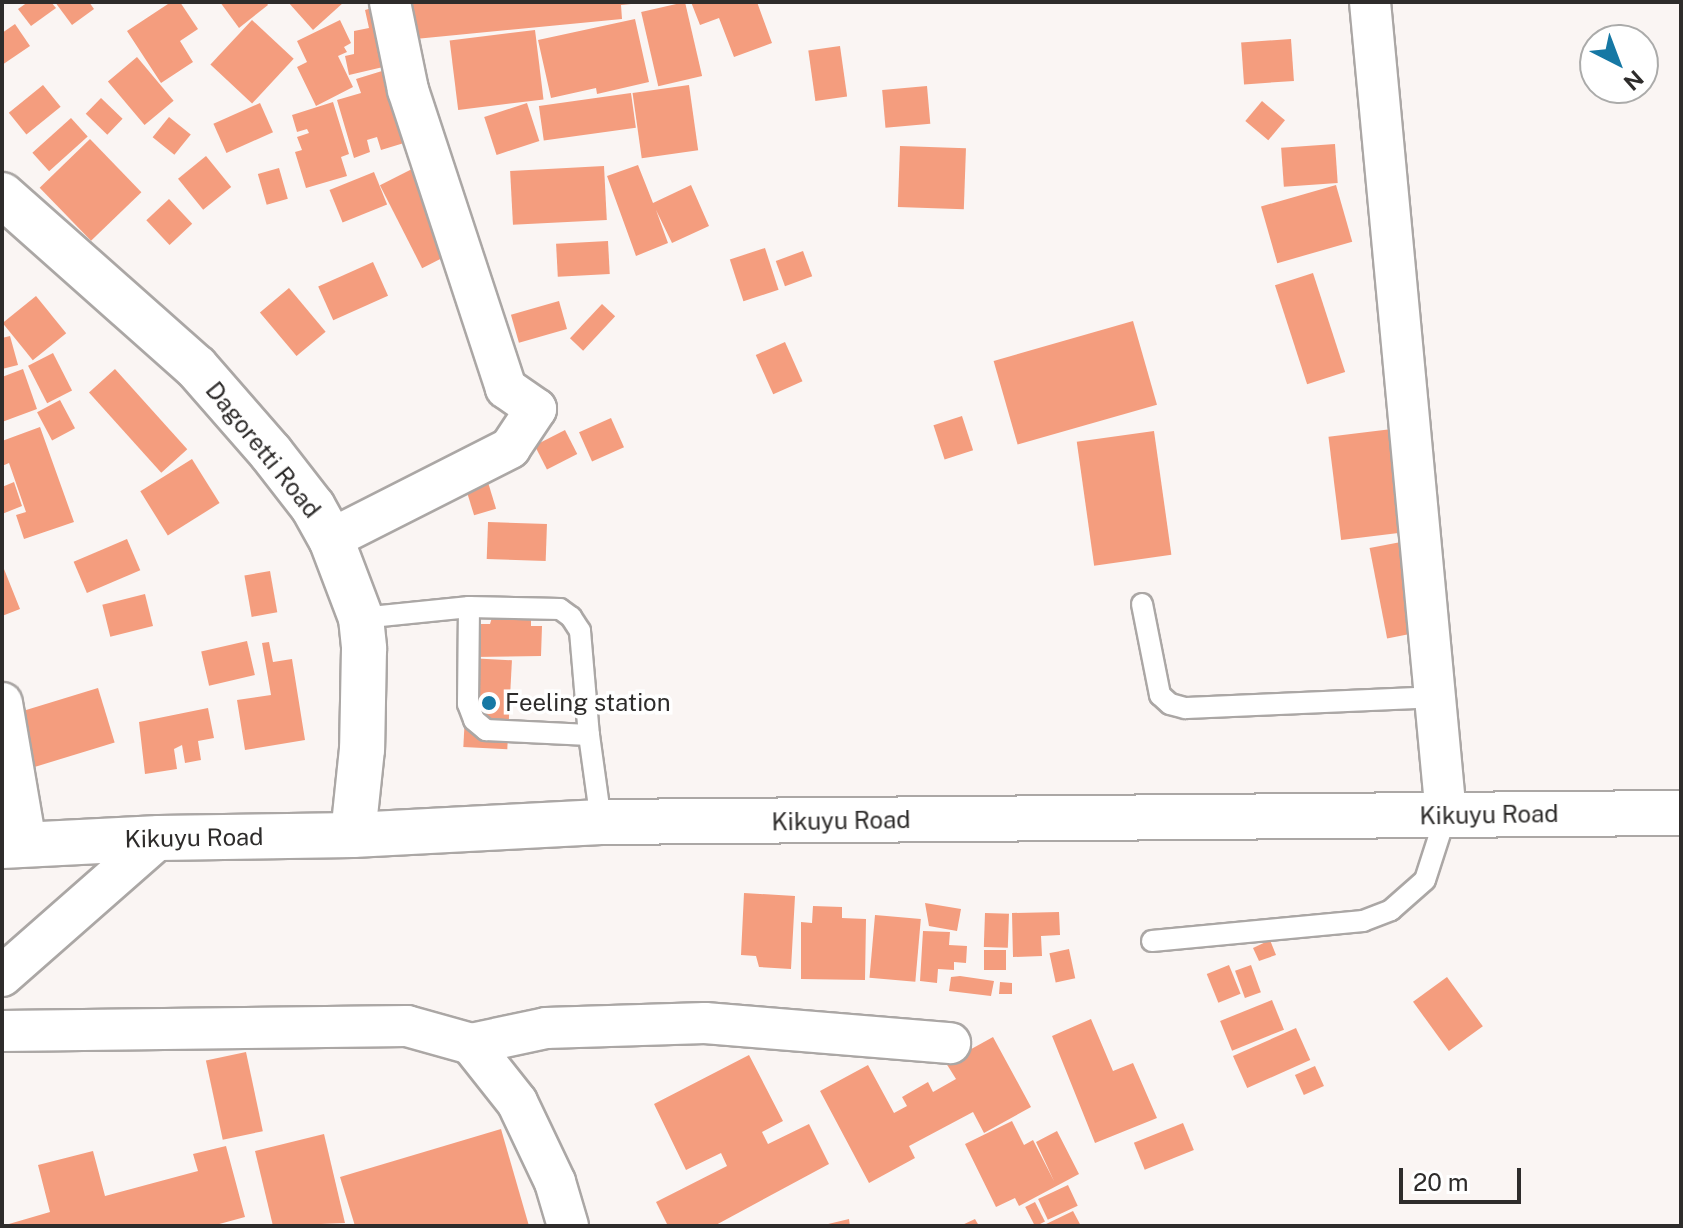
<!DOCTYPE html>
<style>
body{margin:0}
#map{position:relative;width:1683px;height:1228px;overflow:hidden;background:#faf5f3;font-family:"Public Sans",sans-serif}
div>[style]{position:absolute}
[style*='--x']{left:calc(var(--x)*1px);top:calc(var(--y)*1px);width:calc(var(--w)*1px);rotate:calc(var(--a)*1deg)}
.building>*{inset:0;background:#f49d7e;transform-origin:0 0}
.roads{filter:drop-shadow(2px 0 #aba7a5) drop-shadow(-2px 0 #aba7a5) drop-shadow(0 2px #aba7a5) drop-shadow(0 -2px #aba7a5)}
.service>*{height:20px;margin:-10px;padding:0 10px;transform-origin:10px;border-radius:10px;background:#fff}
.minor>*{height:40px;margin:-20px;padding:0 20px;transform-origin:20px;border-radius:20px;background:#fff}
.secondary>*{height:44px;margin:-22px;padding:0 22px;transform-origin:22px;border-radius:22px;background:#fff}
.dots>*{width:22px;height:22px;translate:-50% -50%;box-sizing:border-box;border:4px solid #fff;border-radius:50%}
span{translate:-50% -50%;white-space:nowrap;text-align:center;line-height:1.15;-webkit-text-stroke:7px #fff;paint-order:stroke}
.street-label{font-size:24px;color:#2e2c2b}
.poi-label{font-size:24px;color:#2e2c2b}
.left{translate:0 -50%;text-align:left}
.frame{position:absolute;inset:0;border:4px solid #2e2c2b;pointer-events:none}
.north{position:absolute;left:1579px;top:24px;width:80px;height:80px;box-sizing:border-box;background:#fff;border:2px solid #ababaa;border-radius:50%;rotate:138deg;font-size:22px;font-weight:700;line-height:32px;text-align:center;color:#2e2c2b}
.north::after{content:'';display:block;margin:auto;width:28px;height:36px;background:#1678a4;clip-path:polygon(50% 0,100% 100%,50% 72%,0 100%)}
.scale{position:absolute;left:1399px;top:1168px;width:122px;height:36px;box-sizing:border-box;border:4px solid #2e2c2b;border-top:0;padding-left:10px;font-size:24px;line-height:28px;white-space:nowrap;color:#2e2c2b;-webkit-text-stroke:6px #fff;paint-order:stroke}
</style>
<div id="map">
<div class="building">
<i style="clip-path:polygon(28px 2px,51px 2px,56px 8px,31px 26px,18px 9px)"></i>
<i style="clip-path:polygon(55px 2px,89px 2px,94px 9px,72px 25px)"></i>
<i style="clip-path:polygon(171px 2px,180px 2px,198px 29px,180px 41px,193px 62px,161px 83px,127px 31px)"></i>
<i style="clip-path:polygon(220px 2px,266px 2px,268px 5px,239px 28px)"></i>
<i style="clip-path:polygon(288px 2px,344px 2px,313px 30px)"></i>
<i style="clip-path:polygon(402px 2px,631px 2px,631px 4px,621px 5px,622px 19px,405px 40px)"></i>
<i style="left:685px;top:2px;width:76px;height:45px;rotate:77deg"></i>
<i style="clip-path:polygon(691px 2px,757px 2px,772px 43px,734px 57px,719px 18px,700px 25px)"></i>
<i style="clip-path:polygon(382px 5px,396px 64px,349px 75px,345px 56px,354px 54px,354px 31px,369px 28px,365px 10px)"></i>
<i style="clip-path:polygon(635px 19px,649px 82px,597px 94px,596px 88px,551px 98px,538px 40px)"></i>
<i style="left:252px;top:20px;width:57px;height:61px;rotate:43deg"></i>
<i style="clip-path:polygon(340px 20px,351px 43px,344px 47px,347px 52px,338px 56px,353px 87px,316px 106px,297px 67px,307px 62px,297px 41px)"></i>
<i style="clip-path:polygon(15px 24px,30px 46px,2px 65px,2px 33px)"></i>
<i style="left:535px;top:30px;width:70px;height:86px;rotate:83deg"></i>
<i style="left:1291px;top:39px;width:42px;height:50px;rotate:86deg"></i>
<i style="left:840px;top:46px;width:51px;height:32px;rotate:82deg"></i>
<i style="left:137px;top:57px;width:57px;height:38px;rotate:50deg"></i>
<i style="clip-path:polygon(395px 67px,392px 105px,404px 143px,381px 150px,377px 137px,367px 140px,370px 152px,354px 158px,337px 100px,361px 93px,356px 79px)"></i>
<i style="left:43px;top:85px;width:28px;height:44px;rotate:51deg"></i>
<i style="left:689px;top:85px;width:66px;height:57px;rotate:82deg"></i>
<i style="left:927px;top:86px;width:38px;height:45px;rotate:85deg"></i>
<i style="left:631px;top:93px;width:35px;height:93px;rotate:82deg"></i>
<i style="left:101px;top:98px;width:30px;height:22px;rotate:44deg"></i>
<i style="left:1262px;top:101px;width:30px;height:26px;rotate:40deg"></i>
<i style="clip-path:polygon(333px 102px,349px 154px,341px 157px,347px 176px,306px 188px,295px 152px,302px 150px,297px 137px,309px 133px,307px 129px,297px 132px,292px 115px)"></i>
<i style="left:260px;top:103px;width:32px;height:51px;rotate:66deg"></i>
<i style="left:527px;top:103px;width:40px;height:45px;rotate:72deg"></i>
<i style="left:169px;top:117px;width:28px;height:26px;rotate:39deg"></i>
<i style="left:71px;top:118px;width:25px;height:52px;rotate:48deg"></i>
<i style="left:90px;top:139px;width:74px;height:70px;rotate:46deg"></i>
<i style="left:1335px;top:144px;width:39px;height:54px;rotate:86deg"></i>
<i style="left:900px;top:146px;width:66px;height:61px;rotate:2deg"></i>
<i style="left:206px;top:156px;width:40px;height:36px;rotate:51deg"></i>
<i style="clip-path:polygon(638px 165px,653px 203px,691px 185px,709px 226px,672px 243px,656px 210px,668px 243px,636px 256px,607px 176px)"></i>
<i style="left:604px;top:166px;width:54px;height:94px;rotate:87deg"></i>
<i style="left:279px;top:168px;width:32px;height:22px;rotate:74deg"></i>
<i style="left:412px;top:169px;width:93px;height:36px;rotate:63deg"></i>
<i style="left:374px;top:172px;width:35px;height:48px;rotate:68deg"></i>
<i style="left:1336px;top:185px;width:59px;height:78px;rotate:74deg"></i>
<i style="left:169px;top:199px;width:34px;height:31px;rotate:47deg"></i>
<i style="left:608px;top:241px;width:33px;height:52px;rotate:87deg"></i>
<i style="left:765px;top:248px;width:44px;height:37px;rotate:72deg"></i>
<i style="left:803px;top:251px;width:27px;height:29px;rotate:70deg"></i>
<i style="left:373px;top:262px;width:37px;height:60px;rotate:66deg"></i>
<i style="left:1313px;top:273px;width:104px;height:40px;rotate:72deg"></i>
<i style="left:289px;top:288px;width:57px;height:38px;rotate:50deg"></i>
<i style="left:36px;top:296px;width:48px;height:43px;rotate:51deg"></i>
<i style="left:559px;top:301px;width:29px;height:50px;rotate:74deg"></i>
<i style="left:602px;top:304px;width:18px;height:47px;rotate:43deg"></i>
<i style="left:1133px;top:321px;width:87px;height:145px;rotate:74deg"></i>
<i style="clip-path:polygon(10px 336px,18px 365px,2px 369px,2px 338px)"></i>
<i style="left:785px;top:342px;width:43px;height:32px;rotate:66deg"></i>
<i style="left:53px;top:353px;width:42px;height:28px;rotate:63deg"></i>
<i style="clip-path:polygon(23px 369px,37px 409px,2px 422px,2px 377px)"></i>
<i style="left:115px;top:369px;width:108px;height:35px;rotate:48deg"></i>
<i style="left:60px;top:400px;width:32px;height:26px;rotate:62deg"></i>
<i style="left:962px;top:416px;width:36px;height:30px;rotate:72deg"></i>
<i style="left:611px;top:418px;width:32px;height:35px;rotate:66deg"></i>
<i style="clip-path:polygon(40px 427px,74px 522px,24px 539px,16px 515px,26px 512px,9px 463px,2px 466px,2px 441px)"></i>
<i style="left:1392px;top:429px;width:104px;height:64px;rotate:83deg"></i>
<i style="left:565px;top:430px;width:27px;height:34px;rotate:63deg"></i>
<i style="left:1154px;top:431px;width:125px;height:78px;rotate:82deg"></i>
<i style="left:192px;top:459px;width:52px;height:61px;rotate:58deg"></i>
<i style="left:487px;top:479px;width:31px;height:23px;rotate:73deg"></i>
<i style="clip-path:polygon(14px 482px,22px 506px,2px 514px,2px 487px)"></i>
<i style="left:488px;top:522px;width:59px;height:37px;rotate:2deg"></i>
<i style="left:127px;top:539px;width:34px;height:58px;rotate:67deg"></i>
<i style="left:1401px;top:542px;width:92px;height:32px;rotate:79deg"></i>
<i style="clip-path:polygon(2px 564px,20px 609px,2px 616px)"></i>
<i style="left:270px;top:571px;width:42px;height:26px;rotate:80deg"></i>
<i style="left:145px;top:594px;width:33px;height:44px;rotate:76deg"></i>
<i style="clip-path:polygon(493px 614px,531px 614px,531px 626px,542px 626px,541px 656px,473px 657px,472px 624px,490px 624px)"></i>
<i style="left:247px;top:641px;width:35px;height:47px;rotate:77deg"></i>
<i style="clip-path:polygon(269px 642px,273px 662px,292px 659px,305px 740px,245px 750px,237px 700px,271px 695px,262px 643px)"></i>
<i style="left:468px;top:658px;width:44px;height:89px;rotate:3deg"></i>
<i style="left:98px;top:688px;width:57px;height:88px;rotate:73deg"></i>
<i style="clip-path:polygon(208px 708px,214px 738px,198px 741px,201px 760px,185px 763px,182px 745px,174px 749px,177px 769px,145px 774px,139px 722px)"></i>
<i style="clip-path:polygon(744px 893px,795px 896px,791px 969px,759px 967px,756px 956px,741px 955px)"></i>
<i style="clip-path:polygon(925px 903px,961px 909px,957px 931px,929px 926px)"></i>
<i style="clip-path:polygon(813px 906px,842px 907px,842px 918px,866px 919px,865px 980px,801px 979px,801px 922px,812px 923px)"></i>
<i style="clip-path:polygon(1059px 912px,1060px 935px,1041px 936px,1042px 956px,1013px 957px,1012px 913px)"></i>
<i style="left:985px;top:913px;width:24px;height:34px;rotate:2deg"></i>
<i style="left:875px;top:915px;width:46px;height:63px;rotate:5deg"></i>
<i style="clip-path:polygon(923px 931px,950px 932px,949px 945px,967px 946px,966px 963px,954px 962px,954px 970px,938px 969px,937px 983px,920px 981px)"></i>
<i style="clip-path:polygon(1270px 940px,1276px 955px,1259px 961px,1253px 948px)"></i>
<i style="left:1069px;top:949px;width:30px;height:20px;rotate:78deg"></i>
<i style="left:984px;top:950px;width:22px;height:20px"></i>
<i style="left:1229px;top:965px;width:31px;height:24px;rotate:68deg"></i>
<i style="left:1251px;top:965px;width:29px;height:17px;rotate:70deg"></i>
<i style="clip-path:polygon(960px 976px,994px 981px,991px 996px,949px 991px,951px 977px)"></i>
<i style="left:1447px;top:977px;width:61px;height:42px;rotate:54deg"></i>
<i style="clip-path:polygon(1000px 982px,1012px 983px,1012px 994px,999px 994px)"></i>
<i style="left:1272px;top:1000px;width:32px;height:56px;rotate:68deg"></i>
<i style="clip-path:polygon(1091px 1019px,1113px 1071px,1133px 1063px,1157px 1118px,1095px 1143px,1052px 1036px)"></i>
<i style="left:1296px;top:1028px;width:35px;height:69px;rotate:66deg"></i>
<i style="clip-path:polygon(993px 1037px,1031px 1107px,984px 1133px,973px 1112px,909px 1146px,915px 1158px,869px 1183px,820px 1091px,868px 1065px,894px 1113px,907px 1106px,902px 1097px,928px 1082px,933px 1092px,956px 1079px,946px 1063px)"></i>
<i style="left:246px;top:1052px;width:81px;height:41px;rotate:78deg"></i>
<i style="clip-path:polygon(749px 1055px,783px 1121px,762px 1132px,768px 1144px,809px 1124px,829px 1164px,714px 1226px,668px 1226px,656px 1202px,727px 1166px,721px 1153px,686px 1170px,654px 1104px)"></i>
<i style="left:1315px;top:1066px;width:22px;height:22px;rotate:66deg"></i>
<i style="clip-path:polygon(1012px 1121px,1024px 1145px,1033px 1140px,1054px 1181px,1036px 1142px,1057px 1131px,1079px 1174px,1019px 1206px,1015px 1198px,996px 1207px,965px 1144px)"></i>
<i style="left:1183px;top:1123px;width:29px;height:53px;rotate:68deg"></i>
<i style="clip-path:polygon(501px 1129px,529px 1226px,355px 1226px,340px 1177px)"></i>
<i style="clip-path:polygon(324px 1134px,345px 1223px,273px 1226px,255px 1151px)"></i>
<i style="clip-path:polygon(226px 1146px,245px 1217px,212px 1226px,2px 1226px,50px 1212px,38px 1165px,93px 1151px,105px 1196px,198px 1171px,193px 1154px)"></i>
<i style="left:1068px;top:1185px;width:23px;height:33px;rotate:65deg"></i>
<i style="left:1035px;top:1202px;width:22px;height:11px;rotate:63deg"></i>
<i style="clip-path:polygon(1073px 1211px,1081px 1226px,1042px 1226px)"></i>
<i style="clip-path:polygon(849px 1219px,850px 1226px,824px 1226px,824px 1225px)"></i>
<i style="clip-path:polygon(975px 1219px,979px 1226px,960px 1226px)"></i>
</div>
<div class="roads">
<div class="service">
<i style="--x:1142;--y:604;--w:93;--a:78.8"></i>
<i style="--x:1160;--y:695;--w:13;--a:42"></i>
<i style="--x:1170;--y:704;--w:16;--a:15"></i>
<i style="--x:1185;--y:708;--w:250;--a:-2.5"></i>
<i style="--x:469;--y:607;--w:91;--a:1.3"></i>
<i style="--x:560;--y:609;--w:14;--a:36"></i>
<i style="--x:571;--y:617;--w:17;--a:57"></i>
<i style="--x:580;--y:631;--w:104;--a:85.1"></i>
<i style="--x:361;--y:618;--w:109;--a:-5.8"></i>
<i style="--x:469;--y:607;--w:97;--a:90.6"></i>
<i style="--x:468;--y:704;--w:17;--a:69"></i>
<i style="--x:474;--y:720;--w:16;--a:40"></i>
<i style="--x:486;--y:730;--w:103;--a:2.8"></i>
<i style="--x:589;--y:735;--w:88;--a:82.1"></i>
<i style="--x:1152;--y:941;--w:212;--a:-5.4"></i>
<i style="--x:1363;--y:921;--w:30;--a:-21"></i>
<i style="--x:1391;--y:910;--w:45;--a:-41.4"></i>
<i style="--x:1425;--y:880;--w:68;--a:-72.1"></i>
</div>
<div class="minor">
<i style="--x:1370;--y:2;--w:817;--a:84.66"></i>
<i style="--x:331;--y:539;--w:201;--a:-26.9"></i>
<i style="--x:510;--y:448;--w:47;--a:-56.3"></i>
<i style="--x:536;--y:409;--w:37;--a:-145"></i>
<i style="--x:506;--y:388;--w:314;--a:-108.2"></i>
<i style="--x:408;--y:90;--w:90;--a:-101.6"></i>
<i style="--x:2;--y:703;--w:142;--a:80.3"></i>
<i style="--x:2;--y:976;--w:209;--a:-41.3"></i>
<i style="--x:2;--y:1031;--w:405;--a:-0.7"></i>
<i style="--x:407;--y:1026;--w:66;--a:15.7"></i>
<i style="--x:471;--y:1044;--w:77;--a:-12"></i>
<i style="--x:546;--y:1028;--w:159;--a:-1.8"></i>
<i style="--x:705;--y:1023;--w:246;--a:4.7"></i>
<i style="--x:471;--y:1044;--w:74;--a:51.6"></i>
<i style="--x:517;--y:1102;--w:89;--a:64.6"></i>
<i style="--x:555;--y:1182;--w:46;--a:73.5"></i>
</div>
<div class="secondary">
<i style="--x:2;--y:195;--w:259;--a:41.6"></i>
<i style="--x:196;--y:367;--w:114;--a:48.9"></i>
<i style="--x:271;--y:453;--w:68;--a:52.1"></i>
<i style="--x:313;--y:507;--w:37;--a:61"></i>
<i style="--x:331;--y:539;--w:85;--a:69.2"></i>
<i style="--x:361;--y:618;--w:31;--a:84"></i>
<i style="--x:364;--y:649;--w:100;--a:91.1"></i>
<i style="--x:362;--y:749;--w:86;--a:96"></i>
<i style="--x:2;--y:846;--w:157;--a:-2.9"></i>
<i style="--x:159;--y:838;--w:194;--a:-0.9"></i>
<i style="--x:353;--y:835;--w:248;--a:-3"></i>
<i style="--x:601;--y:822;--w:1080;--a:-0.48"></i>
</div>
</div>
<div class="dots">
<i style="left:489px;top:703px;background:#1678a4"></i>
</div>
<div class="street-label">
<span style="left:263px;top:450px;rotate:51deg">Dagoretti Road</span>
<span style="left:1489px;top:815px;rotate:-1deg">Kikuyu Road</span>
<span style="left:841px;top:821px;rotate:-1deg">Kikuyu Road</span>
<span style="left:194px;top:838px;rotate:-1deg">Kikuyu Road</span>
</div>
<div class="poi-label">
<span class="left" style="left:505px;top:703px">Feeling station</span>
</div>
<div class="frame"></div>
<div class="north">N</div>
<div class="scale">20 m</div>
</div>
